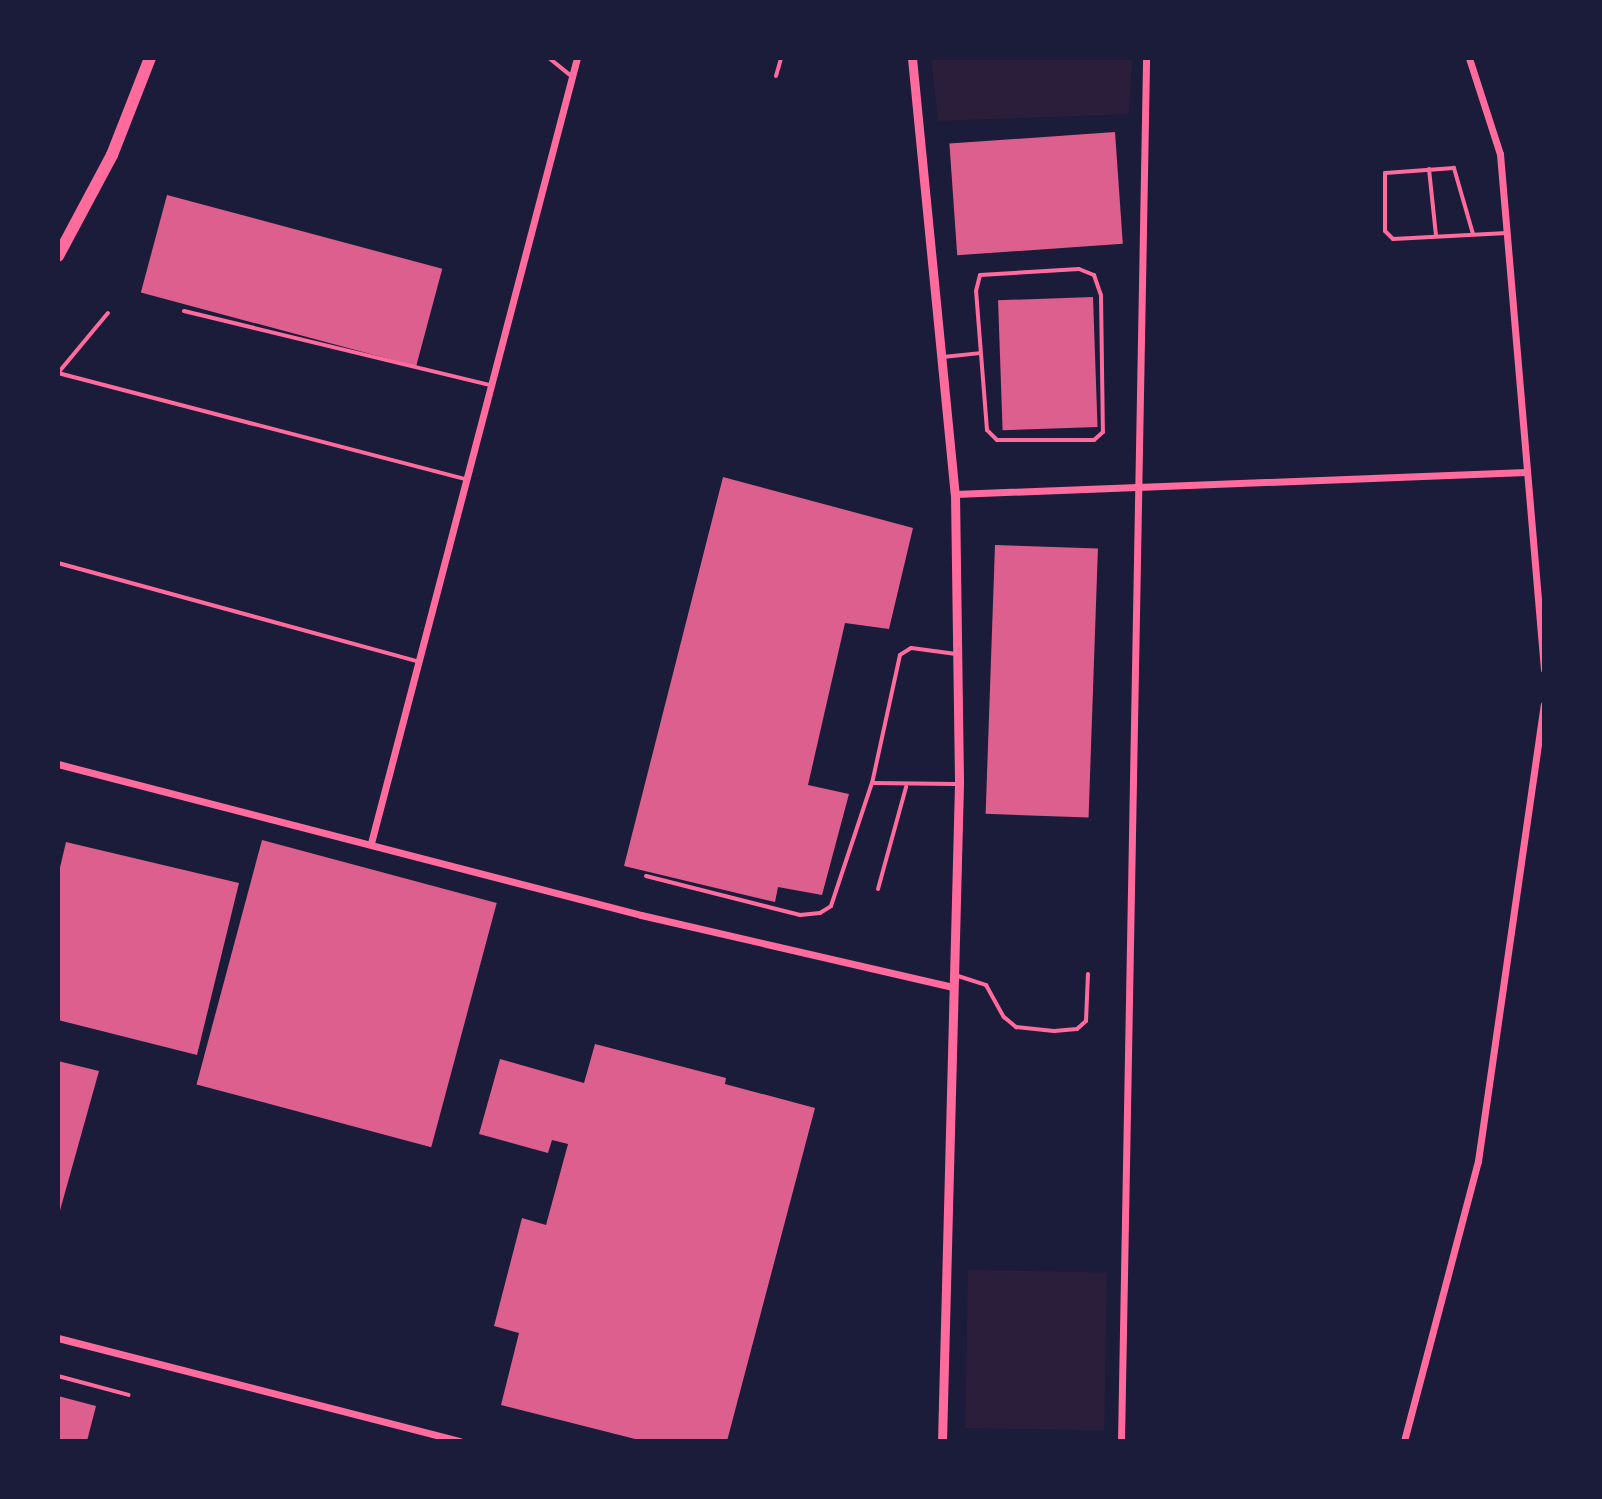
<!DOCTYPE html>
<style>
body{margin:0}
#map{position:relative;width:1602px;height:1499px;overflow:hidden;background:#1b1b3a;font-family:Raleway,sans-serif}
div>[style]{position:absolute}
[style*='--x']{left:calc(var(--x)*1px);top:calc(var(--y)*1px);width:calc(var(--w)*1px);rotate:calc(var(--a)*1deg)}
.green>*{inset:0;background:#2a1e3b;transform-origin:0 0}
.building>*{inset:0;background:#dd5f8e;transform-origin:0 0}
.service>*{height:4px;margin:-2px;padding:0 2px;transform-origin:2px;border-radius:2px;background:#ff6b9d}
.minor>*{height:7px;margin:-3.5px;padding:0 3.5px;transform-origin:3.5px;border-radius:3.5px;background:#ff6b9d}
.tertiary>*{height:9px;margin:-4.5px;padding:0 4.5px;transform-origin:4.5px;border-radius:4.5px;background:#ff6b9d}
.primary>*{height:12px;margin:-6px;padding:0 6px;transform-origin:6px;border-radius:6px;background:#ff6b9d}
span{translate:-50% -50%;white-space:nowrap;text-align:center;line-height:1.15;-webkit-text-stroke:6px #1b1b3a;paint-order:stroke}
.frame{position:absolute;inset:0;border:60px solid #1b1b3a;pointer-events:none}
</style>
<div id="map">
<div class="green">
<i style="clip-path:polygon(931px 58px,1132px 58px,1129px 114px,938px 121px)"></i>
<i style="left:968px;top:1270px;width:139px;height:158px;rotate:1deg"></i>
</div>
<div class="building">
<i style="left:1115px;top:132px;width:112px;height:166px;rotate:86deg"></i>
<i style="left:167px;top:195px;width:285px;height:101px;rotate:15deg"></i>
<i style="left:1093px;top:297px;width:130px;height:95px;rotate:88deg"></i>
<i style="clip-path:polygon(723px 477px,913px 528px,889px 629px,845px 623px,808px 785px,849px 794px,822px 895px,778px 887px,775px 902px,624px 866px)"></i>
<i style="left:995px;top:545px;width:103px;height:269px;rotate:2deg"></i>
<i style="left:262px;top:840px;width:243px;height:253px;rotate:15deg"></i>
<i style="clip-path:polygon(66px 842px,239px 883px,197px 1055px,58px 1020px,58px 876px)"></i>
<i style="clip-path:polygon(595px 1044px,726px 1078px,725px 1084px,815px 1108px,727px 1441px,643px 1441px,501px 1405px,519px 1333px,494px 1326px,522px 1218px,546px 1225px,568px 1144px,552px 1140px,548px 1153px,479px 1134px,500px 1059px,584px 1083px)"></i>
<i style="clip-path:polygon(58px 1061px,99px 1071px,59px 1214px,58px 1213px)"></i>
<i style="clip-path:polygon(58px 1396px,96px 1406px,87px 1441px,58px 1441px)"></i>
</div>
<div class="service">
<i style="--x:549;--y:58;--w:26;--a:39"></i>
<i style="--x:776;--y:76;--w:19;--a:-74"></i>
<i style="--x:1429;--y:169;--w:67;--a:84"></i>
<i style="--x:1473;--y:234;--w:69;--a:-106.1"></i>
<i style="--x:1454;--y:168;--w:69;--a:175.9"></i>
<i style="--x:1385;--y:173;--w:58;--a:90"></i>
<i style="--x:1385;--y:231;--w:11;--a:45"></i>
<i style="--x:1393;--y:239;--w:114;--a:-3"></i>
<i style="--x:1079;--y:269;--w:16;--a:22"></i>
<i style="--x:1094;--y:275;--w:21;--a:71"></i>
<i style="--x:1101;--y:295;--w:137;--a:89.2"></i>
<i style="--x:1103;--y:432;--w:12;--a:138"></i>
<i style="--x:1094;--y:440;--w:97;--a:180"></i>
<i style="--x:997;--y:440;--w:14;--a:-135"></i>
<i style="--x:987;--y:430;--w:139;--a:-94.5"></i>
<i style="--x:976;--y:291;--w:16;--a:-76"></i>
<i style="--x:980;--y:275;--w:99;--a:-3.5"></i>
<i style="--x:184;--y:311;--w:314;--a:13.6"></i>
<i style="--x:943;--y:357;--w:37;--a:-6"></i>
<i style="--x:58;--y:373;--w:420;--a:14.6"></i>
<i style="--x:58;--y:373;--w:78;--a:-50.2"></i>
<i style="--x:58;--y:563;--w:372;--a:15.3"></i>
<i style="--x:956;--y:654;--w:45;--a:-172.4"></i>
<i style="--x:911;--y:648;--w:13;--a:148"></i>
<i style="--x:900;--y:655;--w:131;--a:102.3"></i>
<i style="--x:872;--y:783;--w:84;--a:0.7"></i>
<i style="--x:646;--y:876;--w:159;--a:14.2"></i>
<i style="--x:800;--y:915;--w:20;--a:-6"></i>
<i style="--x:820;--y:913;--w:13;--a:-32"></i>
<i style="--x:831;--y:906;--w:130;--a:-71.6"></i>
<i style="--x:878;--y:889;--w:106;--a:-74.6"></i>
<i style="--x:955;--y:975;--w:33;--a:18"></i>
<i style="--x:986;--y:985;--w:37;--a:61"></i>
<i style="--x:1004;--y:1017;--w:16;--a:40"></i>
<i style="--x:1016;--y:1027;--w:38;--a:6"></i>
<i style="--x:1054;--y:1031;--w:23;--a:-5"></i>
<i style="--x:1077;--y:1029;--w:12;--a:-42"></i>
<i style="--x:1086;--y:1021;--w:47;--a:-87.6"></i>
<i style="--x:58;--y:1376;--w:73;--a:15"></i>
</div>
<div class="minor">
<i style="--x:1469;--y:58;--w:101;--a:72.1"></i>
<i style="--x:1500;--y:154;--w:517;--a:85.12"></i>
<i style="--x:955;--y:494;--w:572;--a:-2.2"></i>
<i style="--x:58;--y:764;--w:602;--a:14.52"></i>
<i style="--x:641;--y:915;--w:320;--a:13"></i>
<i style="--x:371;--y:843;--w:812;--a:-75.3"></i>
<i style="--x:58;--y:1338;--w:415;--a:14.4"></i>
<i style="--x:1121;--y:1441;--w:1383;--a:-88.96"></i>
<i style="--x:1404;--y:1441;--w:290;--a:-75.2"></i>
<i style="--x:1478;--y:1161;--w:461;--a:-81.8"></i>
</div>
<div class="tertiary">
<i style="--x:912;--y:58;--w:438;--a:84.4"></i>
<i style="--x:955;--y:494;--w:290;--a:89.2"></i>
<i style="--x:959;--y:784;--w:657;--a:91.48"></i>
</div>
<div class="primary">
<i style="--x:58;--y:256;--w:115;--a:-61.9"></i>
<i style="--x:112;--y:155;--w:104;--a:-68.6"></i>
</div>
<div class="frame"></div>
</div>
